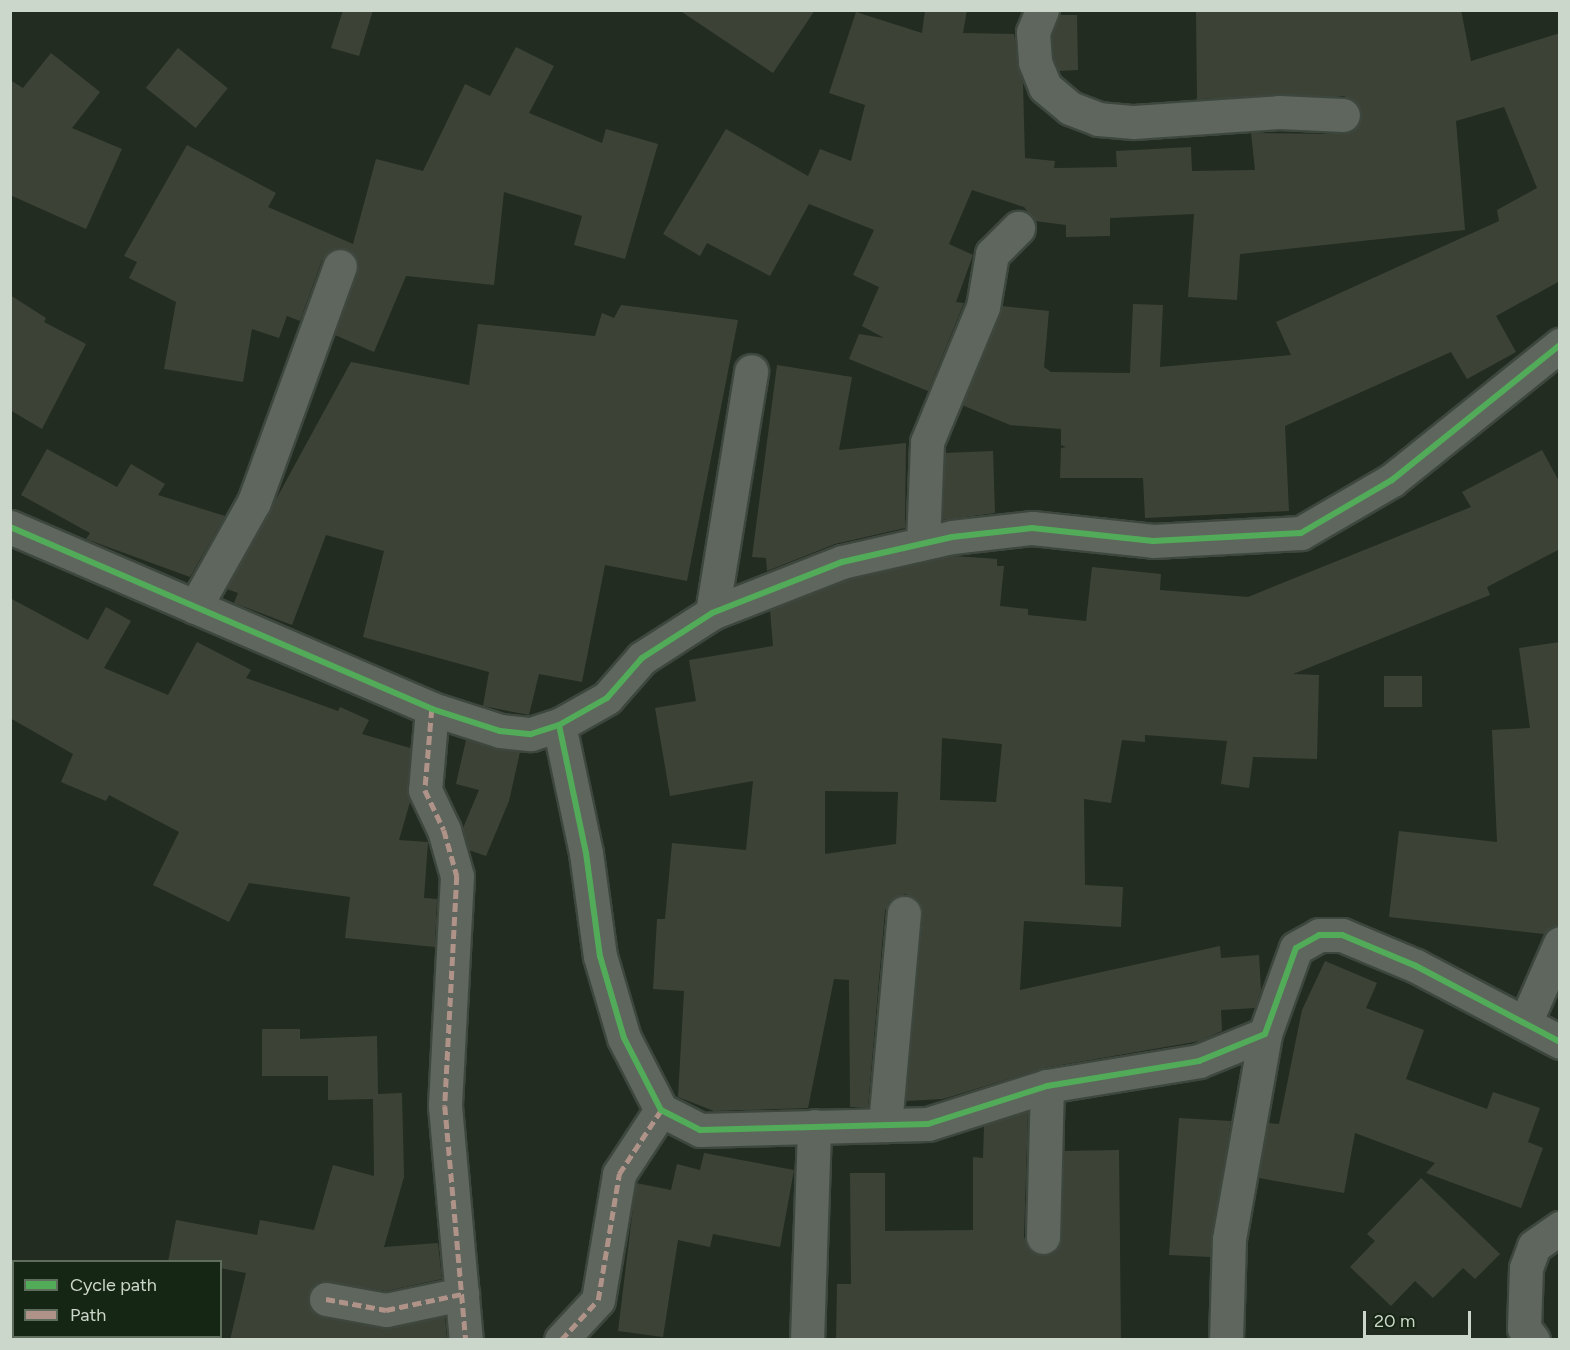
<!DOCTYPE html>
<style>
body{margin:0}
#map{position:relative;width:1570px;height:1350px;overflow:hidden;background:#222c21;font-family:Figtree,sans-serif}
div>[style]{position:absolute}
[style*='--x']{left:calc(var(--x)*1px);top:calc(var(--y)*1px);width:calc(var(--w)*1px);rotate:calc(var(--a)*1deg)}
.building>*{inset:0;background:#3d4237;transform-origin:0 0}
.roads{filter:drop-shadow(2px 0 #3e473e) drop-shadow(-2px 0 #3e473e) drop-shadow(0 2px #3e473e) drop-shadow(0 -2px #3e473e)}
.street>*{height:33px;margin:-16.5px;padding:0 16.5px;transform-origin:16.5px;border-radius:16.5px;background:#5e665d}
.quiet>*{height:4.5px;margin-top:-2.25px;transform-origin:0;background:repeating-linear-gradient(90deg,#af9288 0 9px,transparent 0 13.5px)}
.cycleway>*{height:6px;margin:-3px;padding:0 3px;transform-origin:3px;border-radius:3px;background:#51ab58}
span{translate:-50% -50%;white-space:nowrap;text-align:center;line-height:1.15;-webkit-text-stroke:6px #162614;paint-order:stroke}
.frame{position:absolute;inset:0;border:12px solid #ccd7cb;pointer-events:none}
.legend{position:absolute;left:12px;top:1260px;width:210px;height:78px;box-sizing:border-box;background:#162614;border:2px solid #5f6d5d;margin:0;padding:8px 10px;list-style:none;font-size:18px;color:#ccd7cb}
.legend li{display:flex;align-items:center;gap:12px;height:30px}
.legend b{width:30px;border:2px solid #5f6d5d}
.scale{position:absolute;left:1363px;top:1311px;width:108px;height:27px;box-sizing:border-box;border:3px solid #ccd7cb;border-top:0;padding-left:8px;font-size:18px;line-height:21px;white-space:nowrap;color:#ccd7cb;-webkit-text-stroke:4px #162614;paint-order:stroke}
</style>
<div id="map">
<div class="building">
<i style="clip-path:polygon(343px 10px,373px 10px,359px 56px,331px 48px)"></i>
<i style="clip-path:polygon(679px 10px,815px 10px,773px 73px)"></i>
<i style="clip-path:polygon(925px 10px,967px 10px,963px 33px,1014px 34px,1023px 83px,1025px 158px,1055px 161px,1054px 168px,1117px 167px,1116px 151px,1191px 147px,1192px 171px,1255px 170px,1251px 133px,1342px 134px,1358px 126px,1360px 107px,1344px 96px,1197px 99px,1196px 10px,1461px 10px,1471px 61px,1560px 33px,1560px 281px,1496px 316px,1516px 352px,1467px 379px,1451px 352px,1285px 426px,1289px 511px,1145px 518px,1143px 478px,1060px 478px,1061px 448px,1066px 447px,1061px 445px,1061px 429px,1010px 425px,962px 405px,1002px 306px,1049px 311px,1044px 367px,1051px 372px,1130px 373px,1133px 304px,1163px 305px,1160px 367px,1291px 355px,1276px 322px,1499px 221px,1497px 210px,1537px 188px,1504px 107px,1456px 121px,1465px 230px,1240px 254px,1237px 300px,1188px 297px,1194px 214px,1110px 218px,1110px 236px,1066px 237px,1066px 225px,1035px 221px,1024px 207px,972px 190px,949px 244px,973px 255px,956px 302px,964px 303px,928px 391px,849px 359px,859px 334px,884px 338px,862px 326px,879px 287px,853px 275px,874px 230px,809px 204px,770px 276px,707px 243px,700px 256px,663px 234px,726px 129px,808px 176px,820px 149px,851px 161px,865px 105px,829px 93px,856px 12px,922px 33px)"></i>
<i style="clip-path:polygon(1060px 15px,1077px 15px,1078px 70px,1059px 71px,1054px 58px,1052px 35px)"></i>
<i style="clip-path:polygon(516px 47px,554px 66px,529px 113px,602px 143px,606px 129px,658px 144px,625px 259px,574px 245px,582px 216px,504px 192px,494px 285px,406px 276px,374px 352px,335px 335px,358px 263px,354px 254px,337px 248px,322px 260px,300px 321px,287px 316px,279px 338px,252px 329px,243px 382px,164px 369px,176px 302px,129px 278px,137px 262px,124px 256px,187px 145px,276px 193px,268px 207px,353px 244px,376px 159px,423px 171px,465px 84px,490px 96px)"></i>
<i style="left:178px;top:48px;width:64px;height:51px;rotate:39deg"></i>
<i style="clip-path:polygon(51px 53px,100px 92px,72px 128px,122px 149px,86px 229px,10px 195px,10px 80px,23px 88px)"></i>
<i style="clip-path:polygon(10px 295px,46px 318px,44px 322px,86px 344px,42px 429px,10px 410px)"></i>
<i style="clip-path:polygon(621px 305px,738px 320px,687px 581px,605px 565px,582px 682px,539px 674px,529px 715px,483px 706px,489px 672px,363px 637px,384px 551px,326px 535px,292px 625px,234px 603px,238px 593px,227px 589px,351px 362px,469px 385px,478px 324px,595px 336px,602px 313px,614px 318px)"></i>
<i style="clip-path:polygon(777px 365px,852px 377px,839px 450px,906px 443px,905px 528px,835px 544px,767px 571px,766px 558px,752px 557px)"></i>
<i style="clip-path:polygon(47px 449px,117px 487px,131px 464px,165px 484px,158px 495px,225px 516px,190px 577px,86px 539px,90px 533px,21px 495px)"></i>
<i style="clip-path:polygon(evenodd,1542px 450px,1560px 483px,1560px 549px,1487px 587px,1490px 595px,1293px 674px,1319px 675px,1317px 759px,1253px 757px,1249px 788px,1221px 784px,1227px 741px,1145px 735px,1145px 742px,1122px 740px,1111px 803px,1084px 799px,1085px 885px,1123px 887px,1121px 927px,1024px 921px,1020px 990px,1220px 946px,1221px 958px,1259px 955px,1261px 990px,1255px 1008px,1221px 1010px,1222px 1031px,1200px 1041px,1044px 1068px,943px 1099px,906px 1101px,923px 915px,915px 898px,905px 894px,889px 902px,885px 911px,868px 1107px,850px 1107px,849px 980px,834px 979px,808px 1108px,714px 1111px,678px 1097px,684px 991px,653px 989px,657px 919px,665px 919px,672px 843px,746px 850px,753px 781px,670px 796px,655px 708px,696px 701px,689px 660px,773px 646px,770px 610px,848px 580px,955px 556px,997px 559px,997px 566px,1004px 566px,1000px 606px,1028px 609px,1028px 615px,1086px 621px,1092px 567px,1161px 574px,1160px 590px,1248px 597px,1471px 507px,1462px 492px,1542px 450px,942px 738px,1002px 744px,996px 802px,940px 800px,942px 738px,1542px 450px,825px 791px,898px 792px,896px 844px,825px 854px,825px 791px)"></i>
<i style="clip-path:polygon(993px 451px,995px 513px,943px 520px,945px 453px)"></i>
<i style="clip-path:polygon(10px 598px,88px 640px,106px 607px,131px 621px,104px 668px,168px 695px,197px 642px,251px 670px,246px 678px,338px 711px,340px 707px,369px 720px,362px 734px,410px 748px,410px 802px,399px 840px,428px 842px,424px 898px,437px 899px,435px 947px,345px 938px,350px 897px,249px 883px,229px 922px,153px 885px,179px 832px,109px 795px,106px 801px,61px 782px,73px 754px,10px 718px)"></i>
<i style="clip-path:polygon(1560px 642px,1560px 925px,1544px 934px,1389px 917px,1399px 831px,1497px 842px,1492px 730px,1530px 728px,1519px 648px)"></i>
<i style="left:1384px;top:676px;width:38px;height:31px"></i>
<i style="clip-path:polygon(466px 740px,520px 752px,509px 801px,486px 856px,469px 850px,463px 828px,479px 790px,456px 784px)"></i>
<i style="clip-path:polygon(1325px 961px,1377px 983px,1366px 1008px,1424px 1030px,1406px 1079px,1487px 1109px,1493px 1092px,1540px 1108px,1528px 1142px,1543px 1148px,1521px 1208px,1426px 1173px,1435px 1163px,1355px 1133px,1344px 1193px,1259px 1178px,1268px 1123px,1279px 1124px,1302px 1010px)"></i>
<i style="clip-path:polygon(262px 1029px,300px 1029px,300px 1039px,377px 1036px,378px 1094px,402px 1093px,404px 1177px,384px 1247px,438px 1243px,442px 1279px,386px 1291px,320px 1281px,308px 1295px,309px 1306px,323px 1317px,383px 1328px,445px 1317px,447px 1340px,230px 1340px,246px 1273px,220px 1268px,220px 1262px,168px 1262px,176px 1220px,257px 1235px,260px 1220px,314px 1230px,333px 1165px,374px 1176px,373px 1099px,328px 1100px,328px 1076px,262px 1076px)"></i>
<i style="clip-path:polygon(1028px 1112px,1024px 1237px,1034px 1253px,1051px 1254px,1062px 1238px,1064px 1151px,1119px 1150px,1121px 1340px,836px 1340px,837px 1284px,851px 1284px,850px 1173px,885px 1173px,885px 1231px,973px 1230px,973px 1157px,983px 1158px,984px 1126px)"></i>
<i style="clip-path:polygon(1179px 1118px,1231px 1121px,1210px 1257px,1169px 1255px)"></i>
<i style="clip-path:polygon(704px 1153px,794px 1170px,780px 1247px,713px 1234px,710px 1247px,678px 1240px,663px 1337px,618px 1331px,636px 1183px,671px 1190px,677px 1164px,700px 1170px)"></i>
<i style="clip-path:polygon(1421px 1178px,1500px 1254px,1475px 1279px,1463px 1268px,1433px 1298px,1415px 1281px,1391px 1306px,1350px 1267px,1375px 1241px,1367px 1234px)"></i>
</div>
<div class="roads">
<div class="street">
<i style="--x:1042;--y:10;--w:24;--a:112"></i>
<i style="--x:1033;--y:32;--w:30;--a:86"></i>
<i style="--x:1035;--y:62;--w:27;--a:68"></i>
<i style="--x:1045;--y:87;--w:33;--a:40"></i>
<i style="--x:1070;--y:108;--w:30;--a:21"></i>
<i style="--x:1098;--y:119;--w:36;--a:5"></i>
<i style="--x:1134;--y:122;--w:145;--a:-3.9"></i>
<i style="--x:1279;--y:112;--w:64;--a:2.7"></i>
<i style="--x:10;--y:527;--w:460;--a:23.3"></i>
<i style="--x:432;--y:709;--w:71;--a:17.9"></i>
<i style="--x:500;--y:731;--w:31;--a:6"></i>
<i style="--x:531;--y:734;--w:29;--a:-18"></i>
<i style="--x:559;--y:725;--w:55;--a:-29.4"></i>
<i style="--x:607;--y:698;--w:53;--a:-48.8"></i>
<i style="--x:642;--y:658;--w:83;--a:-32.7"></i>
<i style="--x:712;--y:613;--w:140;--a:-21.4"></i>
<i style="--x:842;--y:562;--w:113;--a:-12.8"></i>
<i style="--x:952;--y:537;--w:81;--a:-6.4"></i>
<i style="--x:1032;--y:528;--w:122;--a:6.1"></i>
<i style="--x:1153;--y:541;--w:148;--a:-3.1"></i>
<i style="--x:1301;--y:533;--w:105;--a:-30.2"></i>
<i style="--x:1392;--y:480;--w:216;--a:-38.8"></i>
<i style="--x:923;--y:543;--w:101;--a:-87.7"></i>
<i style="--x:927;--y:442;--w:146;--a:-67.5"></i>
<i style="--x:983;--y:307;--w:54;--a:-80.4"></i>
<i style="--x:992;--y:254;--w:37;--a:-45"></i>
<i style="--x:195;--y:607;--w:120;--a:-60.7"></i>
<i style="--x:254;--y:502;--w:251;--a:-70"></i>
<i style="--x:712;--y:613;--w:245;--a:-80.8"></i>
<i style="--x:432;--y:709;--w:81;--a:94.9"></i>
<i style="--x:425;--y:790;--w:44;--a:64.6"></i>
<i style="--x:444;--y:830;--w:48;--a:74.2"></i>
<i style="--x:457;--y:876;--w:230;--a:93"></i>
<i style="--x:445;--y:1106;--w:235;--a:84.9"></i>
<i style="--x:559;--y:725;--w:131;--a:78.1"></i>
<i style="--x:586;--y:853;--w:104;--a:82.3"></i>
<i style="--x:600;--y:956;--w:85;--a:73.7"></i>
<i style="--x:624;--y:1038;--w:81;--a:62.8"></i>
<i style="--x:661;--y:1110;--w:44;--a:27.1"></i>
<i style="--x:700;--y:1130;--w:228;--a:-1.5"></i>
<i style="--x:928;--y:1124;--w:125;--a:-17.7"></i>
<i style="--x:1047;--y:1086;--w:154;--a:-9.3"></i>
<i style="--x:1199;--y:1061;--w:71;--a:-22.2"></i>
<i style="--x:1265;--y:1034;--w:91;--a:-70.2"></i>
<i style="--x:1296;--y:948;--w:26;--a:-29"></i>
<i style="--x:1319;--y:935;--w:23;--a:0"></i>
<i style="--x:1342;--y:935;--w:80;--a:22.7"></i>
<i style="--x:1416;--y:966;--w:163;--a:27.8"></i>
<i style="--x:1525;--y:1023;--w:87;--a:-66.4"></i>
<i style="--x:885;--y:1125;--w:213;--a:-84.9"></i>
<i style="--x:1043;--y:1237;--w:151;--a:-88.5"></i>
<i style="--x:326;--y:1299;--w:61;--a:10.4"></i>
<i style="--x:386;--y:1310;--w:78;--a:-11.9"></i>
<i style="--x:561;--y:1340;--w:54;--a:-47.2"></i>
<i style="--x:598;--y:1300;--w:128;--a:-80.5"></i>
<i style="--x:619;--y:1174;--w:77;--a:-56.7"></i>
<i style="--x:807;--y:1340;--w:214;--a:-88.1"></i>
<i style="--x:1226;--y:1340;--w:101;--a:-88.3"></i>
<i style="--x:1229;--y:1239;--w:208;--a:-80"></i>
<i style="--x:1533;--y:1340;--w:15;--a:-127"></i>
<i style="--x:1524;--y:1328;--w:60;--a:-88.1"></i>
<i style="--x:1526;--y:1268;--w:23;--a:-70"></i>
<i style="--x:1534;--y:1246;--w:32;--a:-35"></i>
</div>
</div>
<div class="quiet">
<i style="--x:432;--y:709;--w:81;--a:94.9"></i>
<i style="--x:425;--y:790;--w:44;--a:64.6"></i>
<i style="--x:444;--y:830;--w:48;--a:74.2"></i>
<i style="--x:457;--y:876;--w:230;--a:93"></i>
<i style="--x:445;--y:1106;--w:235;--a:84.9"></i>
<i style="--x:326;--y:1299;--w:61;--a:10.4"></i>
<i style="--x:386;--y:1310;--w:78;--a:-11.9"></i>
<i style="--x:561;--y:1340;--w:54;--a:-47.2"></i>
<i style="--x:598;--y:1300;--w:128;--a:-80.5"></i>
<i style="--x:619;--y:1174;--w:77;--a:-56.7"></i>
</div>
<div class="cycleway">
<i style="--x:10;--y:527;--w:460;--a:23.3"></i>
<i style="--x:432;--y:709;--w:71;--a:17.9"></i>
<i style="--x:500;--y:731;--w:31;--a:6"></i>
<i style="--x:531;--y:734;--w:29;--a:-18"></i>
<i style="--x:559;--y:725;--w:55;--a:-29.4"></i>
<i style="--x:607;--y:698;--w:53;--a:-48.8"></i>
<i style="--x:642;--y:658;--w:83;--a:-32.7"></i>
<i style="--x:712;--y:613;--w:140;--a:-21.4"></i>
<i style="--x:842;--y:562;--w:113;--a:-12.8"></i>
<i style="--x:952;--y:537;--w:81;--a:-6.4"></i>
<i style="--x:1032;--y:528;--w:122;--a:6.1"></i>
<i style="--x:1153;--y:541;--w:148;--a:-3.1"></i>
<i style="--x:1301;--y:533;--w:105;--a:-30.2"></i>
<i style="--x:1392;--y:480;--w:216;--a:-38.8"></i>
<i style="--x:559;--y:725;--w:131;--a:78.1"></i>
<i style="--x:586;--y:853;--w:104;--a:82.3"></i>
<i style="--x:600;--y:956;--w:85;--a:73.7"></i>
<i style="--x:624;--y:1038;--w:81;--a:62.8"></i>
<i style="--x:661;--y:1110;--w:44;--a:27.1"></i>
<i style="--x:700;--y:1130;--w:228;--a:-1.5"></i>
<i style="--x:928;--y:1124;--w:125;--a:-17.7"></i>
<i style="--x:1047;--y:1086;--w:154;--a:-9.3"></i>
<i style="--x:1199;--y:1061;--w:71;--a:-22.2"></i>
<i style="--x:1265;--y:1034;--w:91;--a:-70.2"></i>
<i style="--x:1296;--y:948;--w:26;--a:-29"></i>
<i style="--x:1319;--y:935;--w:23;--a:0"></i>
<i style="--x:1342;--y:935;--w:80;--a:22.7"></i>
<i style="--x:1416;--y:966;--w:163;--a:27.8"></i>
</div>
<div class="frame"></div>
<ul class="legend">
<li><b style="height:8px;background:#51ab58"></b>Cycle path</li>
<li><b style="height:8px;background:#af9288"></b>Path</li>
</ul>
<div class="scale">20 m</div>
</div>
